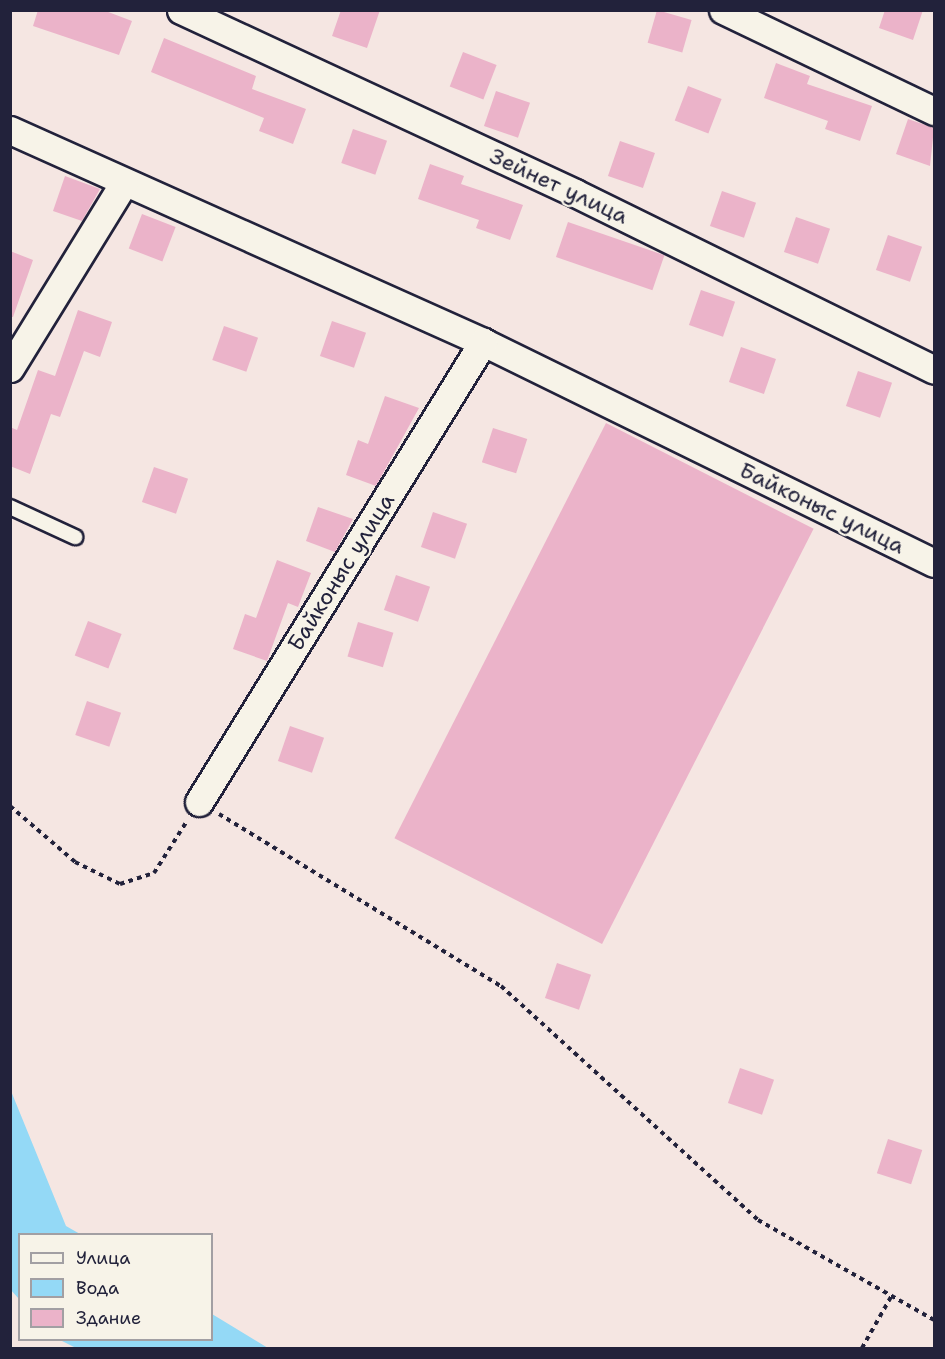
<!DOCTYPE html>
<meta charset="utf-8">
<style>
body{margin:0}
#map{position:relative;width:945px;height:1359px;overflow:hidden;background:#f5e6e2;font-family:"Shantell Sans",sans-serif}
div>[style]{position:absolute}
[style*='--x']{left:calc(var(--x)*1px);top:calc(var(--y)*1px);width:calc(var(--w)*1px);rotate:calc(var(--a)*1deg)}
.water>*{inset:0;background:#94d9f6}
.building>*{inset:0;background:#ebb3c9;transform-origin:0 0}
.path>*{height:4px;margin-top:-2px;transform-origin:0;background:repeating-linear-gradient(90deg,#22223b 0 4.5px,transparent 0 9px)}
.roads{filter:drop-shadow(2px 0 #22223b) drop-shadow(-2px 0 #22223b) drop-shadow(0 2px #22223b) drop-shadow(0 -2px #22223b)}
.lane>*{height:14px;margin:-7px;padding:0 7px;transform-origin:7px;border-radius:7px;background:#f7f3e8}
.street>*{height:27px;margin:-13.5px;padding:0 13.5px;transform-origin:13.5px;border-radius:13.5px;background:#f7f3e8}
span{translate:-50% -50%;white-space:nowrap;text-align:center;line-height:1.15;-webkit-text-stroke:4.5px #f7f3e8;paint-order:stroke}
.street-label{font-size:22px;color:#22223b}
.frame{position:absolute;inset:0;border:12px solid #22223b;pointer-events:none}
.legend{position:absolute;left:18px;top:1233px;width:195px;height:108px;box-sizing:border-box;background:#f7f3e8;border:2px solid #a29fa3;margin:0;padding:8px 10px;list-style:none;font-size:18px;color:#22223b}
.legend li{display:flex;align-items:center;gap:12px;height:30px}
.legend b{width:30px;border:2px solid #a29fa3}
</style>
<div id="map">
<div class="water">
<i style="clip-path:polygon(11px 1091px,66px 1226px,80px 1234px,20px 1234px,19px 1299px,10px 1289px)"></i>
<i style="clip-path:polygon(212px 1314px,268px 1348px,76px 1348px,60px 1340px,212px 1340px)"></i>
</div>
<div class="building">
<i style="clip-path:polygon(38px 10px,103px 10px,132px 21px,119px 55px,33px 26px)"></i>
<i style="clip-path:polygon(341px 10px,380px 10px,367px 48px,332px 36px)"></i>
<i style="left:657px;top:10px;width:36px;height:34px;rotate:16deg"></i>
<i style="clip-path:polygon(885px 10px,923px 10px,913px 40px,879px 28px)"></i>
<i style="clip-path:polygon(164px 38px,256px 76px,252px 89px,306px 109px,293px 144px,259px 131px,264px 118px,151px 72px)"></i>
<i style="left:463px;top:52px;width:36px;height:37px;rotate:21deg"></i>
<i style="clip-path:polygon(776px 63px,810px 76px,807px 84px,872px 106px,860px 141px,825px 129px,828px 121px,764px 98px)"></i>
<i style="left:688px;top:86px;width:36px;height:37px;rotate:21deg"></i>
<i style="left:496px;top:91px;width:36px;height:37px;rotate:19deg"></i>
<i style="clip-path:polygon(908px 119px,934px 128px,930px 166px,896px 154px)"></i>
<i style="left:353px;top:129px;width:36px;height:36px;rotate:19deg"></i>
<i style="left:620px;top:141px;width:37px;height:37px;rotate:19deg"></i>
<i style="clip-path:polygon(430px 164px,464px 176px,461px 184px,523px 205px,510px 240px,476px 228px,479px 220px,418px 199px)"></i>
<i style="clip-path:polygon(65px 176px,100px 189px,82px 221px,53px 211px)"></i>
<i style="left:722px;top:191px;width:36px;height:37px;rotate:19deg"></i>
<i style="left:142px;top:214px;width:36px;height:37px;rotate:21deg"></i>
<i style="left:796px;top:217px;width:36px;height:37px;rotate:19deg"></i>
<i style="left:568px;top:222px;width:102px;height:37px;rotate:19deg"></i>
<i style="left:888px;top:235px;width:36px;height:37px;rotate:19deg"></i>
<i style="clip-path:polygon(10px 251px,33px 260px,13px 317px,10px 317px)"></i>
<i style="left:701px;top:290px;width:36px;height:37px;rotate:19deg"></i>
<i style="clip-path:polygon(78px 310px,112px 322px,100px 357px,84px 351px,60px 417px,51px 414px,30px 474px,10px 466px,10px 427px,17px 430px,38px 370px,55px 376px)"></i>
<i style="left:332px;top:321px;width:36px;height:37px;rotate:19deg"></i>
<i style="left:224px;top:326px;width:36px;height:36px;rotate:19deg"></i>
<i style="left:741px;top:347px;width:37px;height:37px;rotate:19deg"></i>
<i style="left:858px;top:371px;width:36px;height:37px;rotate:19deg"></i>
<i style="clip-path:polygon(385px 396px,419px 408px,376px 486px,346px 475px,358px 440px,368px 444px)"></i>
<i style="left:606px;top:423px;width:233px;height:466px;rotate:27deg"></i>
<i style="left:493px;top:428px;width:36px;height:36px;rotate:18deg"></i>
<i style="left:154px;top:467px;width:36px;height:37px;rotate:19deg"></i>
<i style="clip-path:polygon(318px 507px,353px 519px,335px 552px,306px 541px)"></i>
<i style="left:433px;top:512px;width:36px;height:37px;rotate:19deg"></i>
<i style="clip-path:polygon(277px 560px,311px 573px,298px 607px,288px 603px,267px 661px,233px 649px,245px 614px,256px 618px)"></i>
<i style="left:396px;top:575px;width:36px;height:37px;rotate:19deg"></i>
<i style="left:88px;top:621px;width:36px;height:37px;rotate:21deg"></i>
<i style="left:358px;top:622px;width:37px;height:36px;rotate:17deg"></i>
<i style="left:87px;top:701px;width:36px;height:36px;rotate:19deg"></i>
<i style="left:290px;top:726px;width:36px;height:37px;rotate:19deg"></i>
<i style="left:557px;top:963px;width:36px;height:37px;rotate:19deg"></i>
<i style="left:740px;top:1068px;width:36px;height:37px;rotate:19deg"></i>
<i style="left:888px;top:1139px;width:36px;height:36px;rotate:18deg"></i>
</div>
<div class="path">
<i style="--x:10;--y:806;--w:86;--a:40.7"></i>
<i style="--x:75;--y:862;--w:50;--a:26.1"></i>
<i style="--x:120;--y:884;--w:36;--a:-18"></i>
<i style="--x:154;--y:873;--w:62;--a:-57.6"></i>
<i style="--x:219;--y:814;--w:330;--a:31.4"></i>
<i style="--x:501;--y:986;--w:348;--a:42.3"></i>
<i style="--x:758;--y:1220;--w:202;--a:29.6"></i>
<i style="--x:862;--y:1348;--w:61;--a:-60.5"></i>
</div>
<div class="roads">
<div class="lane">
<i style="--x:10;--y:507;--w:72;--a:24.8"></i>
</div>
<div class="street">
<i style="--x:181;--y:10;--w:434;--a:24.9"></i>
<i style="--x:575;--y:193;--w:400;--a:26.2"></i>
<i style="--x:723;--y:10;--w:234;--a:25.6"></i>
<i style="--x:10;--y:130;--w:518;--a:24.14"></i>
<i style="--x:483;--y:342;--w:502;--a:26.11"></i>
<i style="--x:10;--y:368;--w:217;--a:-58.4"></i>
<i style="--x:199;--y:802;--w:541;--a:-58.31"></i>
</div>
</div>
<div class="street-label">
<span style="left:559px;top:186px;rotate:25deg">Зейнет улица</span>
<span style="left:822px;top:508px;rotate:26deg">Байконыс улица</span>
<span style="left:341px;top:572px;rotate:-58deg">Байконыс улица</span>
</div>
<div class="frame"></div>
<ul class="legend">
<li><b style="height:8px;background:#f7f3e8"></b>Улица</li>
<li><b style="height:16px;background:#94d9f6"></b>Вода</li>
<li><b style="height:16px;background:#ebb3c9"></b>Здание</li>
</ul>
</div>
